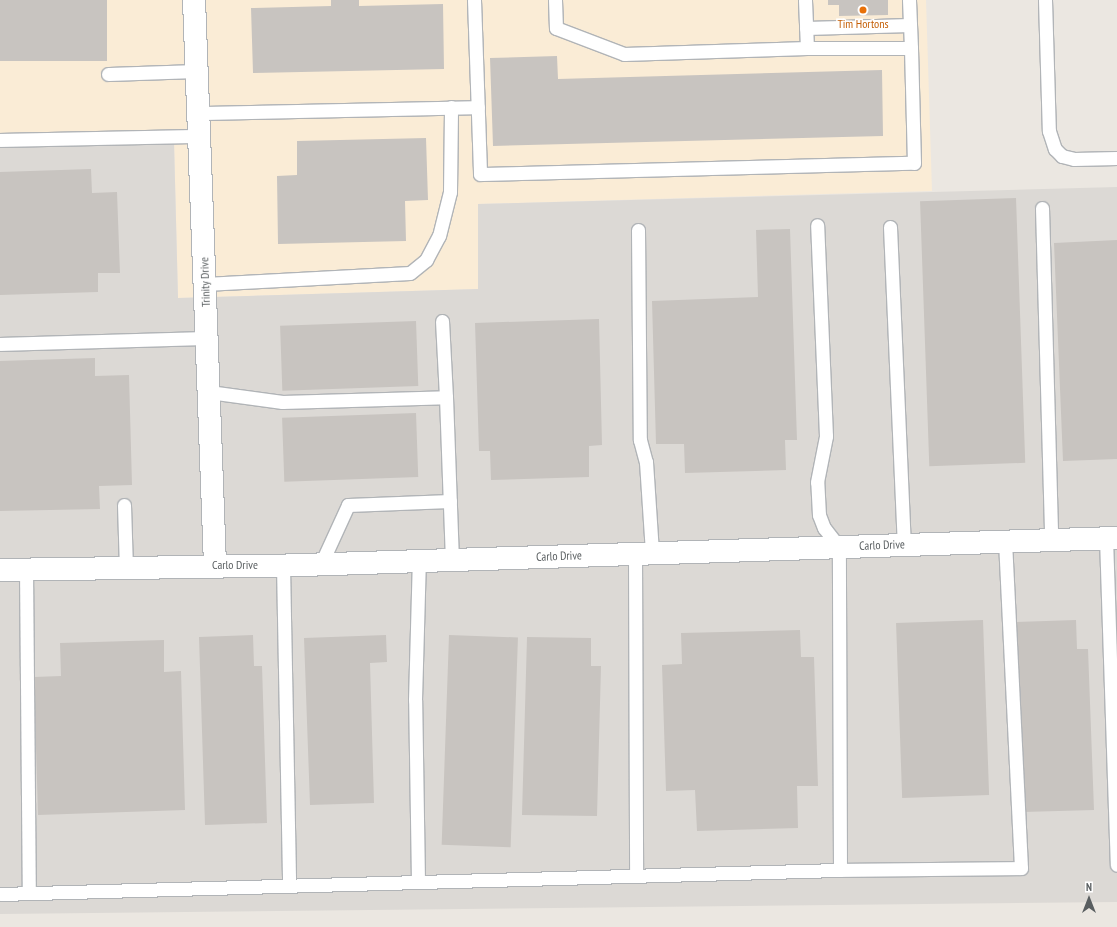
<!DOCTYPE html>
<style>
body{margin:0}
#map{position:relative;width:1117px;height:927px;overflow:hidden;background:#ebe7e1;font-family:"PT Sans Narrow",sans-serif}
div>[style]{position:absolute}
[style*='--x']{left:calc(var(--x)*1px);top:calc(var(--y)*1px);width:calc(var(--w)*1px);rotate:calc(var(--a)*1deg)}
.commercial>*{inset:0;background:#faecd6}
.industrial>*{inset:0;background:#dcd9d5}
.building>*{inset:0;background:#c8c4c0;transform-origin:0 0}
.roads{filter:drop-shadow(1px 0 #b1b4b7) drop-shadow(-1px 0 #b1b4b7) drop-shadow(0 1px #b1b4b7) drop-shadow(0 -1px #b1b4b7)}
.service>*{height:13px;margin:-6.5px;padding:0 6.5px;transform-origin:6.5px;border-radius:6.5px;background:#fff}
.minor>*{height:22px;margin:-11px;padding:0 11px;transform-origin:11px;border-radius:11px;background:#fff}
.dots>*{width:11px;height:11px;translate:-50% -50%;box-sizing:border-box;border:2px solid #fff;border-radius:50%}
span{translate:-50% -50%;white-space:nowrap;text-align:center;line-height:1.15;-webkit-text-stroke:3px #fff;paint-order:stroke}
.food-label{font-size:12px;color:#c56008}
.street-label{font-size:12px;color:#595e60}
.north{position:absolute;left:1069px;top:879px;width:40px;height:40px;-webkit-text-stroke:3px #fff;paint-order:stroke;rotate:0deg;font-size:11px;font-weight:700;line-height:16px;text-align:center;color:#595e60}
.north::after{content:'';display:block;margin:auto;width:14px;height:18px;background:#595e60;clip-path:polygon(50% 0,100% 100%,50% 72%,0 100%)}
</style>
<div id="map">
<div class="commercial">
<i style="clip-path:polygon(0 0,926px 0,932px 191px,478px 204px,479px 289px,178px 298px,174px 142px,0 148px)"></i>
</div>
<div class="industrial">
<i style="clip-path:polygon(174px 142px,178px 298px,478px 289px,478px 204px,1117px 187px,1117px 902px,0 914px,0 148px)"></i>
</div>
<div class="building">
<i style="left:0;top:0;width:107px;height:61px"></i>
<i style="clip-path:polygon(331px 0,359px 0,359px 6px,443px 4px,444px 69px,253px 73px,251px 8px,331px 6px)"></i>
<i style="clip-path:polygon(828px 0,888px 0,888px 15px,839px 16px,839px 5px,828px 5px)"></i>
<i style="clip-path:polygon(557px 56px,558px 79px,882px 70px,883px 136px,493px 146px,490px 58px)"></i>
<i style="clip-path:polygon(426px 138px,428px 200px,405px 201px,406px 241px,278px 244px,277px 176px,297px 175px,297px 141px)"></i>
<i style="clip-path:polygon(91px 169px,92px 193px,117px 192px,120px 273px,98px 273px,98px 292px,0 295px,0 172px)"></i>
<i style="left:1016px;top:198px;width:265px;height:96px;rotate:88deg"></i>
<i style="clip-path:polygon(790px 229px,797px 440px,785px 440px,786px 470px,685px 473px,684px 444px,656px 444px,652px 301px,758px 297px,756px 230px)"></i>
<i style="clip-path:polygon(1117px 240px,1117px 459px,1063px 461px,1054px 243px)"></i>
<i style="clip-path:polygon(599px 319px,602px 445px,589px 446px,589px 477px,491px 480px,490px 451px,479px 451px,475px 323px)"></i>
<i style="left:416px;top:321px;width:65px;height:136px;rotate:88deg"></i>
<i style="clip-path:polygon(95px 358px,95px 376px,129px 375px,132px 485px,99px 486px,100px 509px,0 511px,0 361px)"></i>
<i style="left:416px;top:413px;width:64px;height:134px;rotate:88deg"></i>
<i style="left:983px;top:620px;width:175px;height:87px;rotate:88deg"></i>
<i style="clip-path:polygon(1076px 620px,1077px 649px,1088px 649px,1094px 810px,1023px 812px,1016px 622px)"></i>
<i style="clip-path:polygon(800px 630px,801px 657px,814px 657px,818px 786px,797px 786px,798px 828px,697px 831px,695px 790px,666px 791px,662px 665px,682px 664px,681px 633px)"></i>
<i style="clip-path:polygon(253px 635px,254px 666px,262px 666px,267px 823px,205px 825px,199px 637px)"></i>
<i style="clip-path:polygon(386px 635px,387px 662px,370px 663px,374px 803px,310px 805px,304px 638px)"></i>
<i style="left:449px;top:635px;width:69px;height:210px;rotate:2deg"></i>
<i style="clip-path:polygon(527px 637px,591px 638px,591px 666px,601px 666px,597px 816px,522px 815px)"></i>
<i style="clip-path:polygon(164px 640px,164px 672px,181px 671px,185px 810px,38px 815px,34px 677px,61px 676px,60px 643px)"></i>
</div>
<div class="roads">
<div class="service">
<i style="--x:474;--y:0;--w:174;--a:88"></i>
<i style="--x:480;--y:174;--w:434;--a:-1.5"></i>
<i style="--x:914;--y:163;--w:115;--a:-91.5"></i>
<i style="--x:911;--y:48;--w:104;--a:180"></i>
<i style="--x:807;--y:48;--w:48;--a:-92.4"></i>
<i style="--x:555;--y:0;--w:28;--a:88"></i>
<i style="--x:556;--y:28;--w:73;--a:20.9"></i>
<i style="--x:624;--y:54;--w:183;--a:-1.9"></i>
<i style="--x:909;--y:0;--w:48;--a:87.6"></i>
<i style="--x:1045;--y:0;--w:131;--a:88.3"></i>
<i style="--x:1049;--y:131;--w:19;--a:72"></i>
<i style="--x:1055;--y:149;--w:10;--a:45"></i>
<i style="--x:1062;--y:156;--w:12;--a:14"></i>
<i style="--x:1074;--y:159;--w:43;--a:-1.3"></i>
<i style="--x:806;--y:28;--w:104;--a:-1.7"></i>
<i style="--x:108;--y:74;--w:89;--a:-1.9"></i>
<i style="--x:199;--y:113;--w:279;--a:-1.2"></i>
<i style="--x:0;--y:140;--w:199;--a:-1.2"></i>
<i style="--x:1042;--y:208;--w:332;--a:88.4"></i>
<i style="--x:890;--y:227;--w:317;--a:87.5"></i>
<i style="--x:638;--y:230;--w:210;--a:89.5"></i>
<i style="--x:640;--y:440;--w:23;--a:75"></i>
<i style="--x:646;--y:462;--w:91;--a:86.2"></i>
<i style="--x:205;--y:284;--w:205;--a:-3.1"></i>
<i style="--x:410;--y:273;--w:21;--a:-39"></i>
<i style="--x:426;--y:260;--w:27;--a:-62"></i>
<i style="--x:439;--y:236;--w:45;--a:-76"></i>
<i style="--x:450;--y:192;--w:85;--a:-89.3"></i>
<i style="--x:0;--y:344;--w:207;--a:-1.7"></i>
<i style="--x:209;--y:392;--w:74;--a:7.8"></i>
<i style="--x:282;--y:402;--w:164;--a:-1.7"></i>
<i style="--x:446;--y:397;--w:76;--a:-93"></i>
<i style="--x:446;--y:397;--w:163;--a:87.9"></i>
<i style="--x:124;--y:505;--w:62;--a:88.2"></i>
<i style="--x:1106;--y:538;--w:327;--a:88.1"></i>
<i style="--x:635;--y:553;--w:323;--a:89.8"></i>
<i style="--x:321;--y:564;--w:65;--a:-65.4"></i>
<i style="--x:348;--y:505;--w:102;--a:-2.2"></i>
<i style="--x:283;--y:565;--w:321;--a:88.9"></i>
<i style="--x:26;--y:569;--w:324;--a:89.5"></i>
<i style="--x:840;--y:870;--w:181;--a:-0.6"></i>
<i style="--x:1021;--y:868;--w:327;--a:-92.8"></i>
<i style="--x:418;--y:882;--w:182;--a:-90.9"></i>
<i style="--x:415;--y:700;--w:139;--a:-88.4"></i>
<i style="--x:0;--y:894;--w:840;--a:-1.64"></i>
<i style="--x:840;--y:870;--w:323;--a:-90.2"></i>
<i style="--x:839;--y:547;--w:24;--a:-128"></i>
<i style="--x:824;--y:528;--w:14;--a:-111"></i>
<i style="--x:819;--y:515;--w:33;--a:-93"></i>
<i style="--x:817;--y:482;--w:47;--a:-78.9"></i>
<i style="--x:826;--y:436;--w:211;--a:-92.4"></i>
</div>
<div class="minor">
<i style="--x:194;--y:0;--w:565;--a:87.87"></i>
<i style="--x:0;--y:570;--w:302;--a:-0.9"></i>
<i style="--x:302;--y:565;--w:815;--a:-1.9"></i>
</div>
</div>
<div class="dots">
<i style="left:863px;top:10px;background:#e8710a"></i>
</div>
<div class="food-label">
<span style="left:863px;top:24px">Tim Hortons</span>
</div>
<div class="street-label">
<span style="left:205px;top:282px;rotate:-92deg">Trinity Drive</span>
<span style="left:882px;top:545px;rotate:-2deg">Carlo Drive</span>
<span style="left:559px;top:556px;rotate:-2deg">Carlo Drive</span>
<span style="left:235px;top:565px">Carlo Drive</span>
</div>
<div class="north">N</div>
</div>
